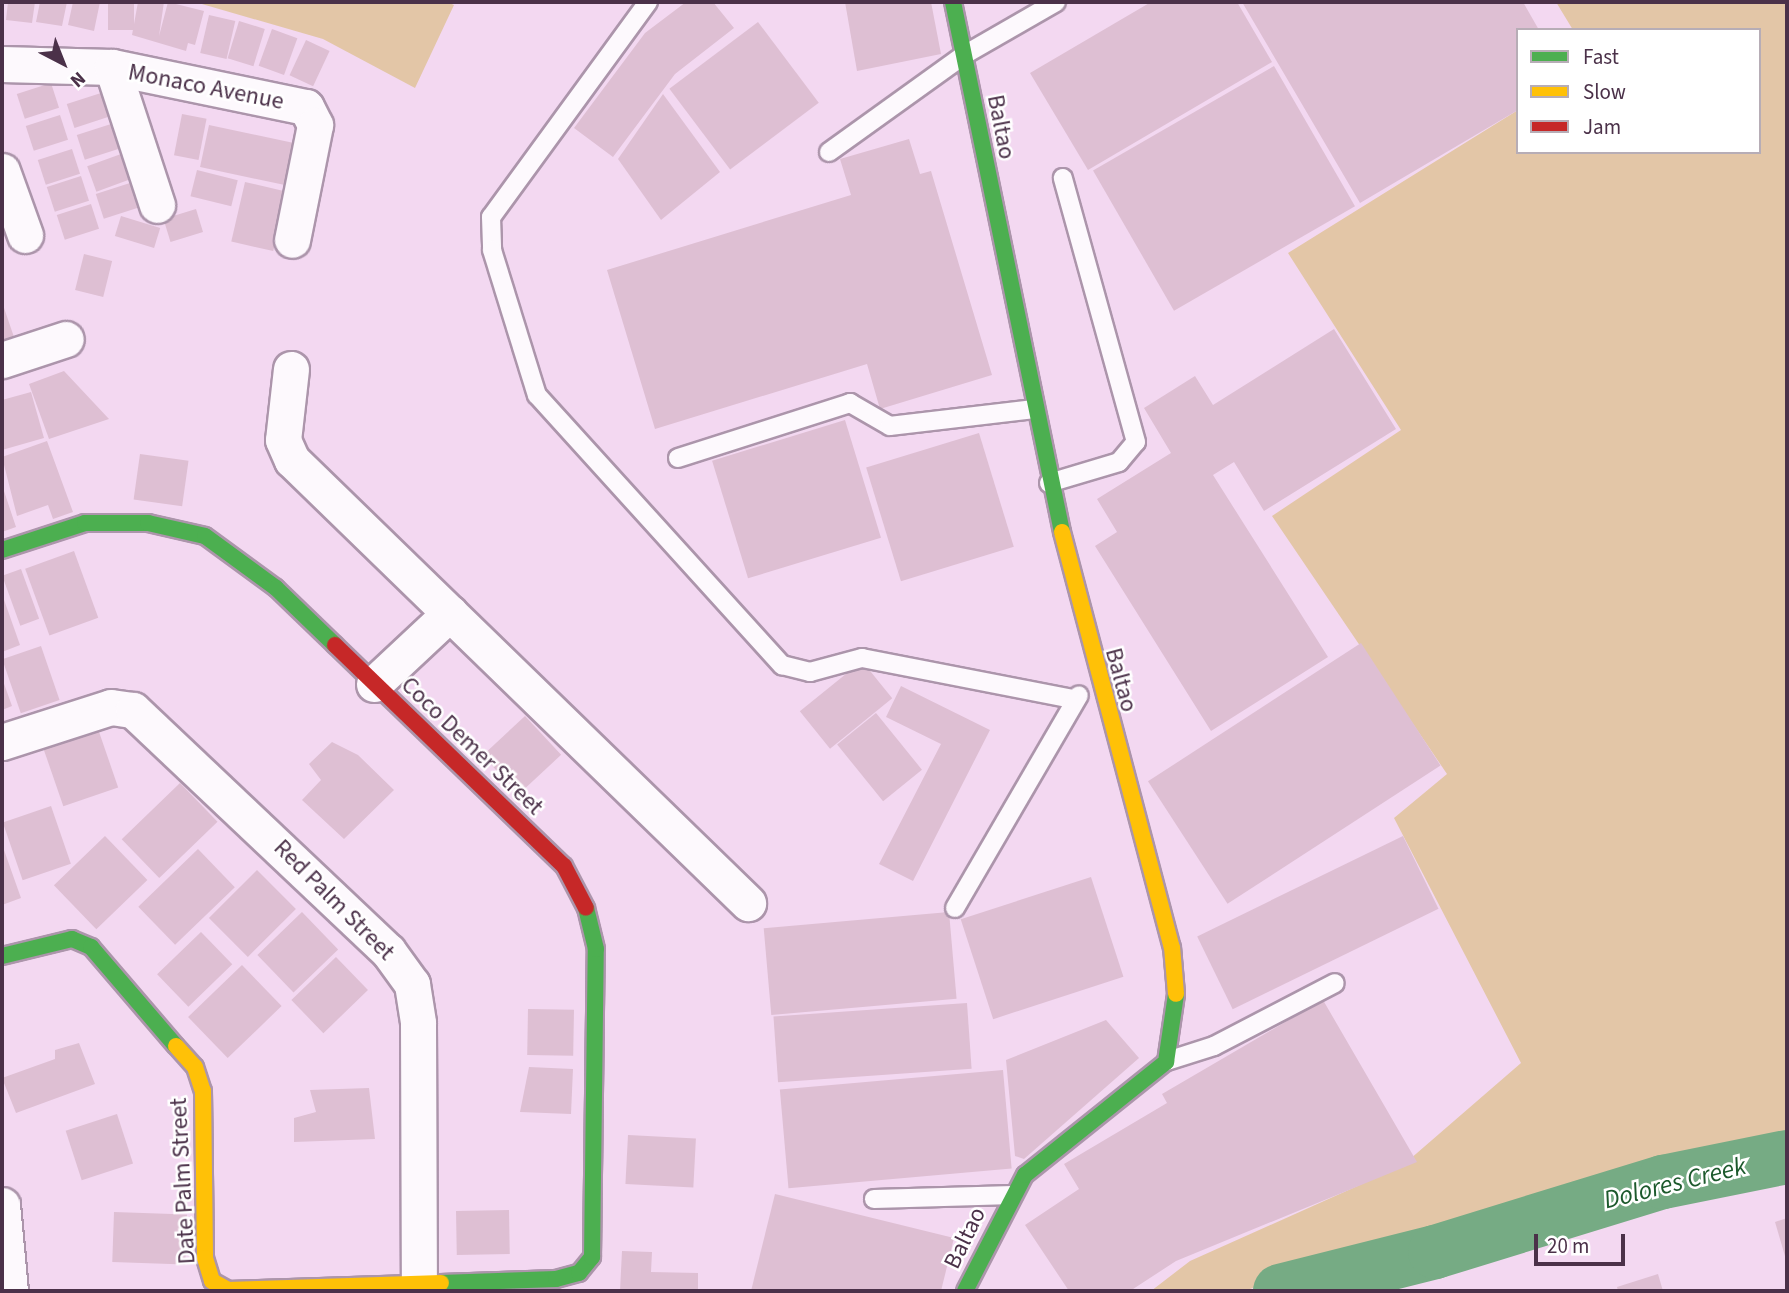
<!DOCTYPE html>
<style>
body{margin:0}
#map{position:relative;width:1789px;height:1293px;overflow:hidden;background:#f3d8f1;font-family:"Source Sans 3",sans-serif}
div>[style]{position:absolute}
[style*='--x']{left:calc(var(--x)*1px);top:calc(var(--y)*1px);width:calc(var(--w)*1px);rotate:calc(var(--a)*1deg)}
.green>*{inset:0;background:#e3c6a7}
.river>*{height:54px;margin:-27px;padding:0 27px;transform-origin:27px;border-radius:27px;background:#76ab84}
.building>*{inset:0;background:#debfd3;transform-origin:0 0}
.roads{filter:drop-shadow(2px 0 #ac95ab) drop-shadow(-2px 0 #ac95ab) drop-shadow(0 2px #ac95ab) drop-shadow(0 -2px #ac95ab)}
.lane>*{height:18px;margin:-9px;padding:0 9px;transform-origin:9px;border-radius:9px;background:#fdf9fd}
.street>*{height:35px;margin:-17.5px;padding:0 17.5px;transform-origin:17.5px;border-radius:17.5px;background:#fdf9fd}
.fast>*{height:16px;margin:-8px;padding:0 8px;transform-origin:8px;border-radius:8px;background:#4caf50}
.slow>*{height:16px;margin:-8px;padding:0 8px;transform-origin:8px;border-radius:8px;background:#ffc107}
.jam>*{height:16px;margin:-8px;padding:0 8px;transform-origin:8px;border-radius:8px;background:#c62828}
span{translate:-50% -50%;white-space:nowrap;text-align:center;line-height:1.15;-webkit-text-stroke:5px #fff;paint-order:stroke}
.street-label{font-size:24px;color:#4b3149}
.water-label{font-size:26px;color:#1c592c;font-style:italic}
.frame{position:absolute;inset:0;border:4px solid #4b3149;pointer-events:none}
.legend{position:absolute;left:1516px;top:28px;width:245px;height:126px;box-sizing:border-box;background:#fff;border:2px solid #b7adb6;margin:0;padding:9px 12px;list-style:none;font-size:21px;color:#4b3149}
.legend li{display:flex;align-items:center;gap:14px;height:35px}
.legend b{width:35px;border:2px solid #b7adb6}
.north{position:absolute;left:28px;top:28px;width:70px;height:70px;-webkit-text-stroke:5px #fff;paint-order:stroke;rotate:138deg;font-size:19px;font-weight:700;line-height:28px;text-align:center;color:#4b3149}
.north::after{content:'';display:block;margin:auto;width:24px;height:32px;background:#4b3149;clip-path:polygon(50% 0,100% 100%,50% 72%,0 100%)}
.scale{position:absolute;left:1534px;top:1234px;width:91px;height:32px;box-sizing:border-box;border:4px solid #4b3149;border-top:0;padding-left:9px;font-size:21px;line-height:24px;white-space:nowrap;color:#4b3149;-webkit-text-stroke:5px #fff;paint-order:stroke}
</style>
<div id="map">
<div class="green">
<i style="clip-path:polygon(195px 2px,447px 2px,454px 5px,415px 88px,323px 39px)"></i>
<i style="clip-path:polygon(1556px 2px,1787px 2px,1787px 1138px,1497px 1206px,1244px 1291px,1151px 1291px,1190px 1261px,1402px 1166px,1521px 1063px,1394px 818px,1447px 774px,1272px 516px,1401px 430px,1288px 253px,1518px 110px,1518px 152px,1759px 152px,1759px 30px,1573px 30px)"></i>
</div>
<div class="river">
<i style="--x:1280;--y:1291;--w:160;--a:-14.1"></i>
<i style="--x:1435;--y:1252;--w:239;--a:-17.1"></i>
<i style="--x:1663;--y:1182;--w:126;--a:-11.4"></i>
</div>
<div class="building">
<i style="clip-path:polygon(8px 2px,35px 2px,32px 23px,6px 20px)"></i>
<i style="clip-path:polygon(40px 2px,67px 2px,62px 26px,36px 22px)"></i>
<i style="clip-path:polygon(73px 2px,100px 2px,94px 31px,68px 25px)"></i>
<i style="left:108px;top:2px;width:26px;height:28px"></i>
<i style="clip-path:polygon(138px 2px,164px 2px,159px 36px,168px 2px,204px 11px,195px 45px,188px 43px,186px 51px,132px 35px)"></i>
<i style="clip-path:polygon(686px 2px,713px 2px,734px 28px,675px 74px,613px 157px,574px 128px,645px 33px)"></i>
<i style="clip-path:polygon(845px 2px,931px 2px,941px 54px,857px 71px)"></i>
<i style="clip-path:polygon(1151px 2px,1237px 2px,1272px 62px,1088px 170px,1030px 73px)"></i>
<i style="clip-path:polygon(1242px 2px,1523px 2px,1539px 30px,1518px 30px,1518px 110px,1360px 203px)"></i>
<i style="left:209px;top:15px;width:27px;height:39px;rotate:13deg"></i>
<i style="left:239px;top:21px;width:27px;height:39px;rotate:17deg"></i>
<i style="left:758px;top:22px;width:101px;height:111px;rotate:53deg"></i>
<i style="left:272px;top:29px;width:27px;height:39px;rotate:20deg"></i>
<i style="left:306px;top:40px;width:26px;height:39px;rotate:25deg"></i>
<i style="left:1274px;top:66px;width:162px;height:209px;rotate:60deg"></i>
<i style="left:51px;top:83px;width:26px;height:36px;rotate:72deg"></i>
<i style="left:101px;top:93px;width:25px;height:36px;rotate:72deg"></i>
<i style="clip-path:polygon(663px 94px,720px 172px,661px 220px,618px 159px)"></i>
<i style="left:182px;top:114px;width:25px;height:42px;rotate:11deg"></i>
<i style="left:60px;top:115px;width:26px;height:36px;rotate:72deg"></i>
<i style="left:111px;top:124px;width:26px;height:36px;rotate:72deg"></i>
<i style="left:209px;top:125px;width:94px;height:43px;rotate:12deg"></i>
<i style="clip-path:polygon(909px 139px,920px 174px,931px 171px,992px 375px,880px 409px,867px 364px,655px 429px,607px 270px,851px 195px,840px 159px)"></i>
<i style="left:72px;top:149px;width:26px;height:36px;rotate:72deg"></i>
<i style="left:121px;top:154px;width:27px;height:36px;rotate:70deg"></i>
<i style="left:197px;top:170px;width:42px;height:27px;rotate:14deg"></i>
<i style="left:81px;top:176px;width:26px;height:36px;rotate:72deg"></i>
<i style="left:245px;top:182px;width:43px;height:61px;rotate:13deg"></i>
<i style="left:130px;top:183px;width:26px;height:36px;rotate:72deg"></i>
<i style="left:91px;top:204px;width:26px;height:36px;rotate:72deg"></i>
<i style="left:196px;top:209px;width:24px;height:34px;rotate:73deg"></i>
<i style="left:121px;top:216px;width:41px;height:21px;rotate:17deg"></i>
<i style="left:84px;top:254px;width:29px;height:37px;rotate:14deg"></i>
<i style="clip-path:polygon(2px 302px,15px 340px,2px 344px)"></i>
<i style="clip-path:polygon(1334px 329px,1396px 429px,1264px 511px,1234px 462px,1213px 475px,1328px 657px,1211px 731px,1095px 546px,1117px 532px,1097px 499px,1171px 453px,1144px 408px,1195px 376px,1213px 405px)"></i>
<i style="clip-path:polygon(64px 371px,109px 419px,49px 439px,29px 384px)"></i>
<i style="clip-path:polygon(31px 392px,44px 438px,2px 450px,2px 400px)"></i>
<i style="left:845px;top:420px;width:123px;height:139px;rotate:73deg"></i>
<i style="left:979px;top:433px;width:119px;height:118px;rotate:73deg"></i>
<i style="clip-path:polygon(47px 441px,73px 512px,53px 519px,48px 505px,17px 516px,2px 457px)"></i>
<i style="left:140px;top:454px;width:49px;height:46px;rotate:8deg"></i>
<i style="clip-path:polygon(2px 485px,16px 527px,2px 532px)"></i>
<i style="left:74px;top:551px;width:71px;height:52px;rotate:70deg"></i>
<i style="left:21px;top:569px;width:53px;height:20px;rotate:70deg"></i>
<i style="clip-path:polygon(2px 594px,20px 645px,2px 652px)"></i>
<i style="left:1361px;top:643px;width:146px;height:254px;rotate:57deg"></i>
<i style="left:41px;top:646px;width:57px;height:41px;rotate:71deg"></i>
<i style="left:862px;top:661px;width:48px;height:80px;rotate:51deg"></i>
<i style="clip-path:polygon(2px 678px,12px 706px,2px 710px)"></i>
<i style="clip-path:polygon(901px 686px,990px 730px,913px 881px,879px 864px,941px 744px,886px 717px)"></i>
<i style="left:876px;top:713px;width:73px;height:50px;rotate:51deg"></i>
<i style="left:525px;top:716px;width:53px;height:58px;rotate:47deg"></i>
<i style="left:97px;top:726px;width:65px;height:58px;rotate:71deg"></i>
<i style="clip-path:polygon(332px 742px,358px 755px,394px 790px,344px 839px,302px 800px,321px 780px,309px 764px)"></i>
<i style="left:180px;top:783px;width:54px;height:81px;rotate:46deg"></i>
<i style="left:51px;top:806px;width:61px;height:51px;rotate:71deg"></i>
<i style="left:105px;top:836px;width:61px;height:71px;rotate:46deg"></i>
<i style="left:1403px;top:836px;width:81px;height:229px;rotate:64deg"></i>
<i style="left:198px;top:849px;width:53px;height:83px;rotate:46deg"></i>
<i style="clip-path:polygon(4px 850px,21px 898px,2px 905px,2px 851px)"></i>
<i style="left:257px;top:870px;width:55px;height:68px;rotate:45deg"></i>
<i style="left:1091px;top:877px;width:105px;height:137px;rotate:72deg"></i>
<i style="left:302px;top:912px;width:52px;height:62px;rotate:46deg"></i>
<i style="left:949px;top:912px;width:87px;height:186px;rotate:85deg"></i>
<i style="left:201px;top:932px;width:45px;height:61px;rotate:46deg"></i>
<i style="left:336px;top:957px;width:46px;height:62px;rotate:46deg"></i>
<i style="left:242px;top:965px;width:57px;height:75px;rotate:46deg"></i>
<i style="clip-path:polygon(1323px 1000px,1417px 1162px,1176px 1261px,1130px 1291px,1069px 1291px,1025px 1225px,1079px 1189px,1064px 1164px,1167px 1103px,1162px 1094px)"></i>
<i style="left:967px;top:1003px;width:66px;height:194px;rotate:86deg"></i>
<i style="left:528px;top:1009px;width:46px;height:46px;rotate:1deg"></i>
<i style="clip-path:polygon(1106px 1020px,1139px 1058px,1024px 1159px,1015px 1156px,1006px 1060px)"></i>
<i style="clip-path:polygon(79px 1043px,95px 1084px,16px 1113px,2px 1078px,55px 1059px,55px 1050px)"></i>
<i style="clip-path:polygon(529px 1067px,573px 1069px,571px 1114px,520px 1112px)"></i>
<i style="left:1003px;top:1070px;width:99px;height:224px;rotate:85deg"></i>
<i style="clip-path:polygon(369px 1088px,375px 1139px,294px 1142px,294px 1118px,316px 1112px,310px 1090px)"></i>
<i style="left:117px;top:1114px;width:52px;height:54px;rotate:72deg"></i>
<i style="left:628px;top:1135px;width:68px;height:49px;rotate:3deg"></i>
<i style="clip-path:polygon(775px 1194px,954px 1238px,941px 1291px,751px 1291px)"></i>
<i style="left:509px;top:1210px;width:44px;height:53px;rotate:89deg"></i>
<i style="left:114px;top:1212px;width:73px;height:50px;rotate:2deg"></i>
<i style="clip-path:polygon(1787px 1218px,1787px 1263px,1775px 1222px)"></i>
<i style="clip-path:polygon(622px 1251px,652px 1252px,651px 1272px,698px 1273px,698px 1291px,620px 1291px)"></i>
<i style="clip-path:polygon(1658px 1274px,1663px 1291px,1618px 1291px,1617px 1287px)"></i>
</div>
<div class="roads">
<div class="lane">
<i style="--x:648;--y:2;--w:266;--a:126.1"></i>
<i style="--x:491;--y:217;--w:33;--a:88"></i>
<i style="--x:492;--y:250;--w:152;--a:72.8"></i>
<i style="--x:537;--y:395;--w:365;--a:47.8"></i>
<i style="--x:782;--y:665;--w:29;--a:14"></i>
<i style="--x:810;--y:672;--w:54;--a:-15.1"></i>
<i style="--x:862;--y:658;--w:214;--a:11"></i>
<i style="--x:829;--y:152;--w:166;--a:-35.7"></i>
<i style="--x:964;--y:55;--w:106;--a:-29.9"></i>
<i style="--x:678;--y:458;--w:181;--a:-17.7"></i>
<i style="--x:850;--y:403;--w:46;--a:29.9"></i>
<i style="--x:890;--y:426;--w:145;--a:-6.7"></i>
<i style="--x:1049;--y:483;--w:73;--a:-16.7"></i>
<i style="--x:1119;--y:462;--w:26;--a:-50"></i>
<i style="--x:1136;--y:442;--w:274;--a:-105.5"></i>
<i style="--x:955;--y:908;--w:246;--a:-59.8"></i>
<i style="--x:1167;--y:1061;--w:49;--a:-17.7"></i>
<i style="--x:1214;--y:1046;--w:136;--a:-27.5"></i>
<i style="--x:874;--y:1199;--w:139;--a:-1.6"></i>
</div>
<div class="street">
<i style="--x:2;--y:64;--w:110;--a:1.6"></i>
<i style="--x:112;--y:67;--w:198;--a:11.7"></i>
<i style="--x:306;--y:107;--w:20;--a:63"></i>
<i style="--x:315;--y:125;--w:117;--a:101.3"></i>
<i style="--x:112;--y:67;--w:145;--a:71.9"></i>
<i style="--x:2;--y:171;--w:68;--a:70.2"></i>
<i style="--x:2;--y:360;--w:67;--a:-18.2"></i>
<i style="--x:291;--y:369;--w:71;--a:96.4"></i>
<i style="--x:283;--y:440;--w:22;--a:66"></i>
<i style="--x:292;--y:460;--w:636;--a:44.17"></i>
<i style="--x:374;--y:684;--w:104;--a:-43.1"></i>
<i style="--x:2;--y:742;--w:114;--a:-17.8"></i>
<i style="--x:111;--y:707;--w:22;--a:8"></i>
<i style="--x:133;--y:710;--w:351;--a:43.4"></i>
<i style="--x:388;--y:951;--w:41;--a:54"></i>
<i style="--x:412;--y:984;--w:39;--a:81"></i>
<i style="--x:418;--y:1023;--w:259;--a:89.8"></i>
<i style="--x:2;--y:1205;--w:86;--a:84.7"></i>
</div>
<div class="fast">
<i style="--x:953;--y:2;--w:541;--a:78.38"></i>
<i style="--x:2;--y:550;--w:87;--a:-18"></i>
<i style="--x:85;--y:523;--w:63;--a:0"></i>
<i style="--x:148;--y:523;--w:58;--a:12.8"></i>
<i style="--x:205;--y:536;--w:88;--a:36.2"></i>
<i style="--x:276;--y:588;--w:82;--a:44"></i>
<i style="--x:2;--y:956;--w:72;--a:-13.7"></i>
<i style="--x:72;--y:939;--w:21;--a:23"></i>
<i style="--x:91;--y:947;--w:130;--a:49.4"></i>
<i style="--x:441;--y:1283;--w:115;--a:-2"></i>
<i style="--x:556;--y:1279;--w:24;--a:-15"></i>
<i style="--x:579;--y:1273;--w:21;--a:-51"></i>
<i style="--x:592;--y:1257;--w:308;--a:-89.3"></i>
<i style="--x:596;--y:949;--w:42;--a:-103.7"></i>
<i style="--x:965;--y:1291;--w:131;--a:-62.7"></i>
<i style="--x:1025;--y:1175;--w:181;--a:-38.7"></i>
<i style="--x:1166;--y:1062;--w:69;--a:-81.6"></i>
</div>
<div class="slow">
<i style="--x:1062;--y:532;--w:429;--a:75.2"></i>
<i style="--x:1172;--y:947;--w:47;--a:85.1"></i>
<i style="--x:176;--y:1046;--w:28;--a:48"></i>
<i style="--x:195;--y:1067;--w:25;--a:72"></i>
<i style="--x:203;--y:1091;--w:167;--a:89.3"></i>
<i style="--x:205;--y:1258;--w:24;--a:73"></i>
<i style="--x:212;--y:1281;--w:18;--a:29"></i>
<i style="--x:228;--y:1290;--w:213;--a:-1.9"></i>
</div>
<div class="jam">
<i style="--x:335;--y:645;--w:318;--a:44"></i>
<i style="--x:564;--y:866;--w:47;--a:62.4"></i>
</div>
</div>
<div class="street-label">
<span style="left:206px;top:87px;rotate:11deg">Monaco Avenue</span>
<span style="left:1001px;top:127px;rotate:79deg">Baltao</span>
<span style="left:1121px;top:680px;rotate:75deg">Baltao</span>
<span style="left:472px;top:746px;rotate:44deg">Coco Demer Street</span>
<span style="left:334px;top:900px;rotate:45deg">Red Palm Street</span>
<span style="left:183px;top:1181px;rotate:-93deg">Date Palm Street</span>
<span style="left:965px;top:1238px;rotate:-64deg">Baltao</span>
</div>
<div class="water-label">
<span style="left:1675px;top:1183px;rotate:-14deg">Dolores Creek</span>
</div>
<div class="frame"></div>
<ul class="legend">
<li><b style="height:9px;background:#4caf50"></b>Fast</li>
<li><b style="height:9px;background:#ffc107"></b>Slow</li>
<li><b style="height:9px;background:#c62828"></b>Jam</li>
</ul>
<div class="north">N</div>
<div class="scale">20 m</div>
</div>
